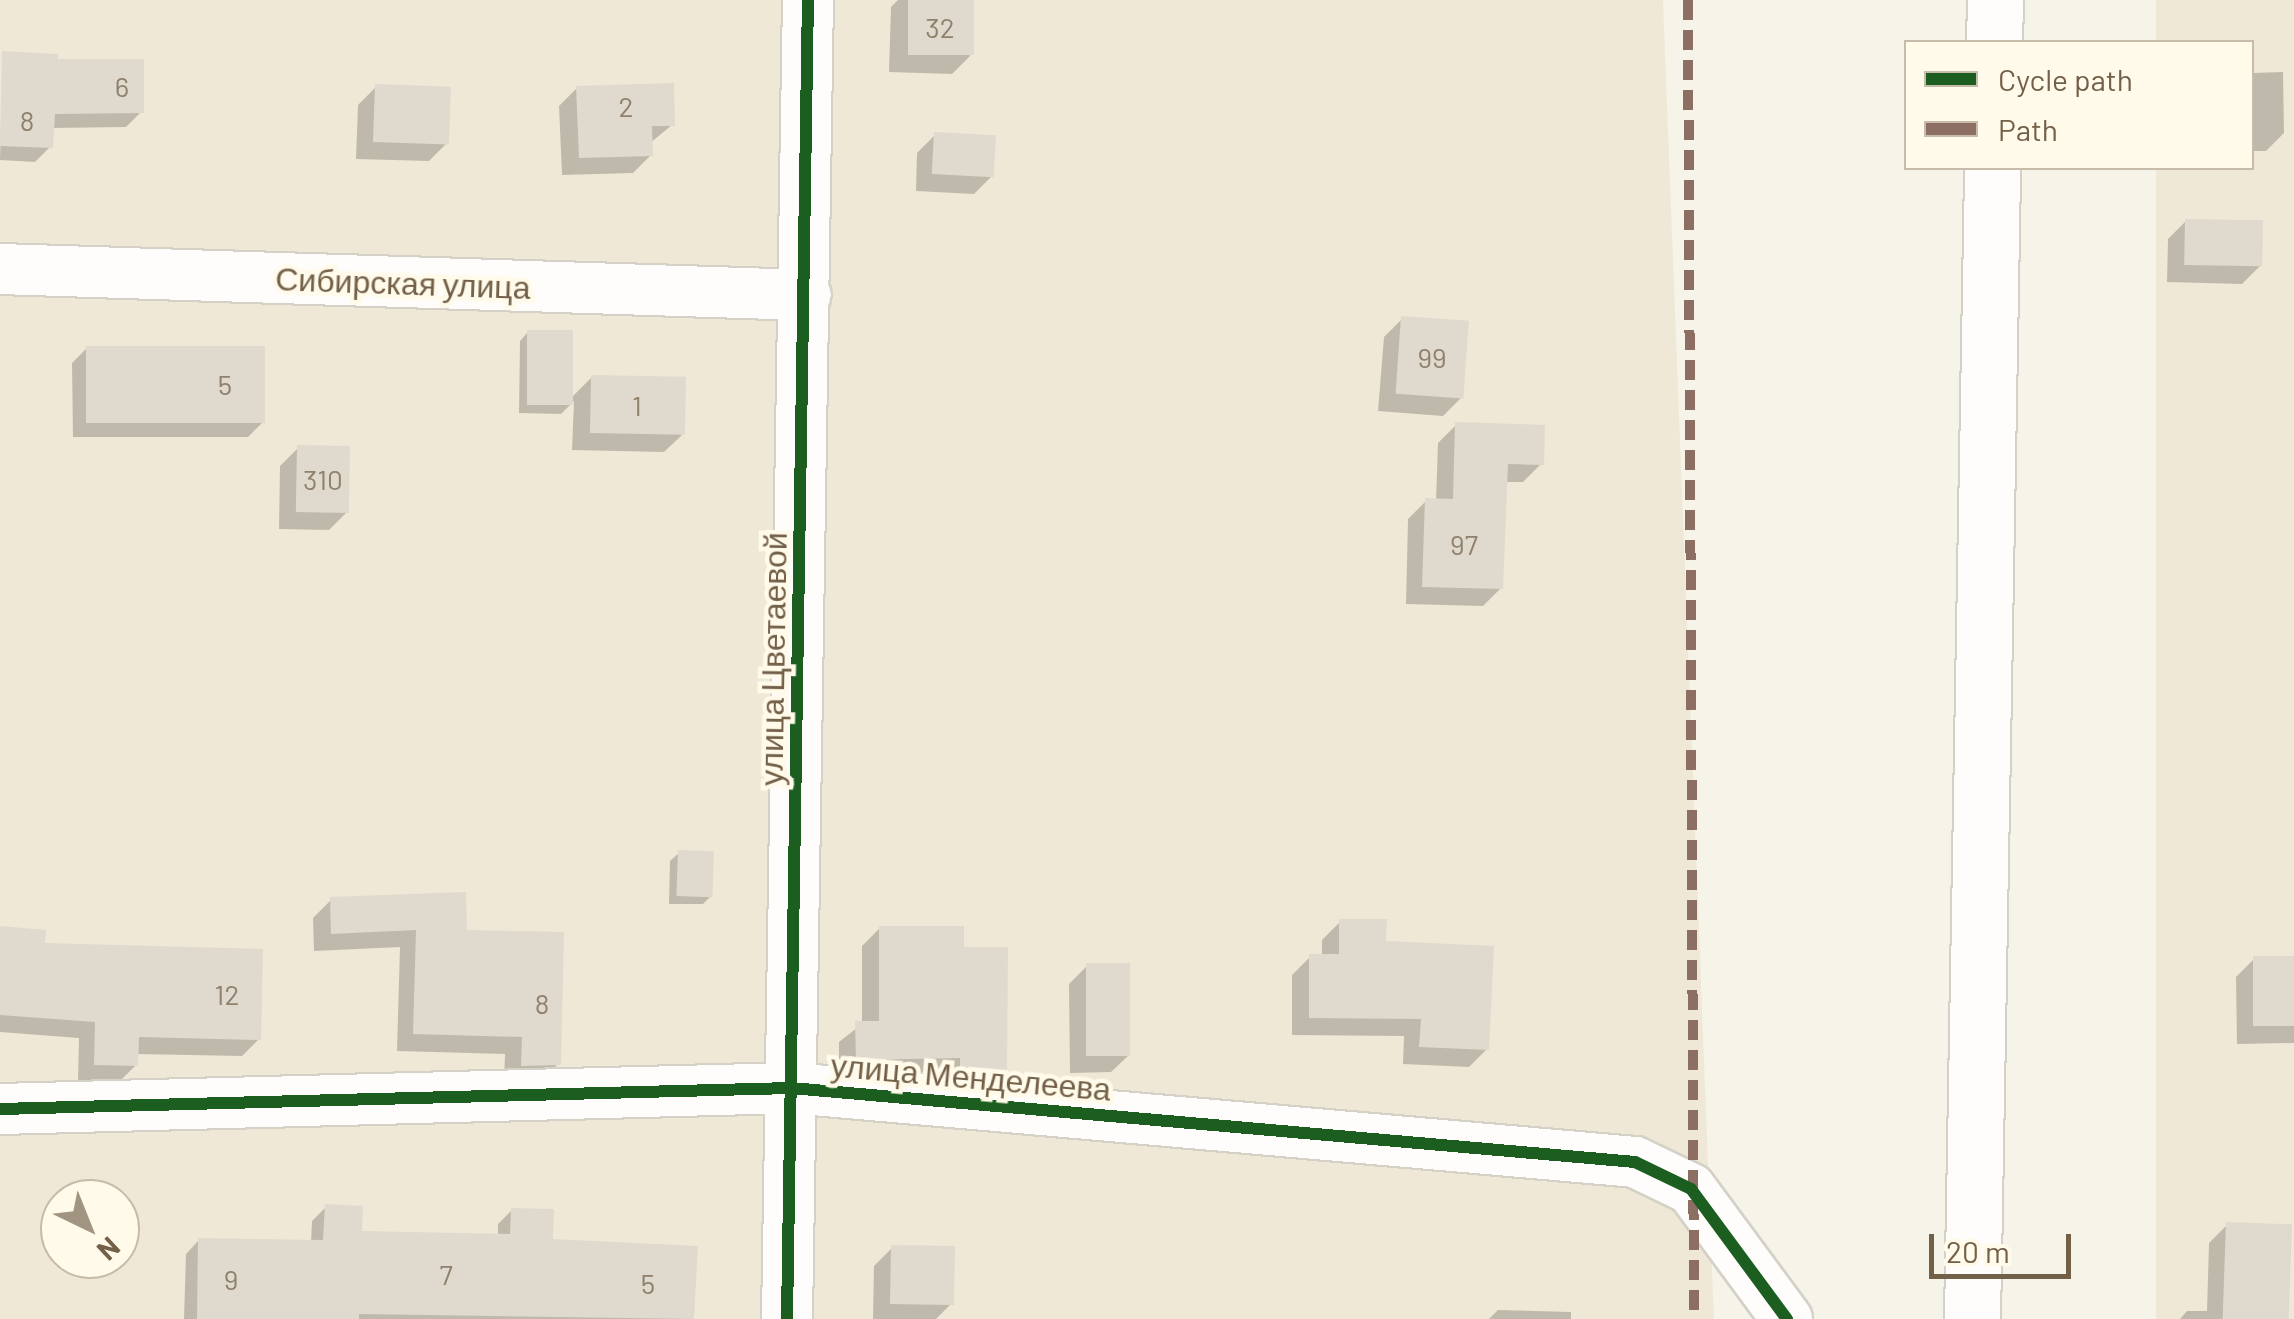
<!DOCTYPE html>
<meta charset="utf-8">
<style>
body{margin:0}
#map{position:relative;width:2294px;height:1319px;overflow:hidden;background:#f6f4e9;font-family:Barlow,sans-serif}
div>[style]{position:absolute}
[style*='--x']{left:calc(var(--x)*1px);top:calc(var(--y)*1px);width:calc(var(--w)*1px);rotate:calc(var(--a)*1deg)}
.residential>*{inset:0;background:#efe8d6}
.shadow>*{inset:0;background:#0003}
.building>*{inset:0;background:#e0dace;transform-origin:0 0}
.roads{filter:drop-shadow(2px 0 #d5d1c7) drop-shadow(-2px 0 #d5d1c7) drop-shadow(0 2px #d5d1c7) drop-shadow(0 -2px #d5d1c7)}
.minor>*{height:50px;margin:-25px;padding:0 25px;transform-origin:25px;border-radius:25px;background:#fefdfc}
.tertiary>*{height:55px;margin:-27.5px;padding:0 27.5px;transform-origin:27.5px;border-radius:27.5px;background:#fefdfc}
.quiet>*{height:10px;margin-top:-5px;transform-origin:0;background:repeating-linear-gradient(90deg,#8d6e63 0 20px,transparent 0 30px)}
.cycleway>*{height:12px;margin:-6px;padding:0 6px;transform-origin:6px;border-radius:6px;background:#1b5e20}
span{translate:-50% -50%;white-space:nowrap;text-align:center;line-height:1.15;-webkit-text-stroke:9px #fffae9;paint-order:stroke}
.number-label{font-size:28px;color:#90816d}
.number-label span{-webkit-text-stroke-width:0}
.street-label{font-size:32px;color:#736049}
.legend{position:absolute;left:1904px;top:40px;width:350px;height:130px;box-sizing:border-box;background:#fffae9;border:2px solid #c7bca9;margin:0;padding:12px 18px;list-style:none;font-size:30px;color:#736049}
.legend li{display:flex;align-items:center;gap:20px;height:50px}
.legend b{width:50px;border:2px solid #c7bca9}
.north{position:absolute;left:40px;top:1179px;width:100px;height:100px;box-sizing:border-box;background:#fffae9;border:2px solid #c7bca9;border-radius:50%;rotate:137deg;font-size:28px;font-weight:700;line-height:40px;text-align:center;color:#736049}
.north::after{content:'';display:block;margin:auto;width:35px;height:45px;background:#a19481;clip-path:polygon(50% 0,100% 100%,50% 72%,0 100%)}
.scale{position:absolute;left:1929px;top:1234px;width:142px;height:45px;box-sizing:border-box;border:5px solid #736049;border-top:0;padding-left:12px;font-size:30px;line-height:35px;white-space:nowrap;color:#736049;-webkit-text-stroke:8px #fffae9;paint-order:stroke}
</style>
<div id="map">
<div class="residential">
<i style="clip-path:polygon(evenodd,0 0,1663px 0,1714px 1319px,0 1319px,0 0,60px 1199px,120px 1199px,120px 1259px,60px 1259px,60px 1199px)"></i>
<i style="clip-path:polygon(2156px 0,2294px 0,2294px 1319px,2156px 1319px,2156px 168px,2252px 168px,2252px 42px,2156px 42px)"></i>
</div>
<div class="shadow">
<i style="clip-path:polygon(898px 0,971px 0,970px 56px,952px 74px,889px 72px,891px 7px)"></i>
<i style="clip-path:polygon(3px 54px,55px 62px,141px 112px,126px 127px,51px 128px,50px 147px,35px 162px,0 160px)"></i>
<i style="clip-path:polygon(2283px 72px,2284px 133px,2266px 151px,2252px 151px,2252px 73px)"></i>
<i style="clip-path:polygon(376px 87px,447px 143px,429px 161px,356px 159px,358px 105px)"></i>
<i style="clip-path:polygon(577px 88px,672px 125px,650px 143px,651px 155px,633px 173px,562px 175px,559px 106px)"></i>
<i style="clip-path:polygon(935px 135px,992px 176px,974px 194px,916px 191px,917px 153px)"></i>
<i style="clip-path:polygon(2186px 221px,2260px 266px,2242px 284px,2167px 282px,2168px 239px)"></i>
<i style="clip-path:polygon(1402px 319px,1461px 398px,1443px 416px,1378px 411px,1384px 337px)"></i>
<i style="clip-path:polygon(528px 332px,570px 399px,592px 377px,682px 435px,664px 452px,572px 450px,574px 401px,561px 414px,519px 413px,520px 341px)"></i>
<i style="clip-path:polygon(87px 348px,263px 422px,248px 437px,73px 437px,72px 363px)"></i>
<i style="clip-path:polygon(1456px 425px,1541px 464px,1523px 482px,1505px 482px,1501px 588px,1483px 606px,1406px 604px,1408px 519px,1426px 501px,1436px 501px,1438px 443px)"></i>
<i style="clip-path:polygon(298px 448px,347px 512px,329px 530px,279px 529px,280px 466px)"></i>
<i style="clip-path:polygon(679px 853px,711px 896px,703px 904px,669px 904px,670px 861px)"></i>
<i style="clip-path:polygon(331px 900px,465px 932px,558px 1064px,540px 1082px,504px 1083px,505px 1054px,397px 1051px,400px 947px,314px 951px,313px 918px)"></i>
<i style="clip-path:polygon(1340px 922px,1384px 943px,1487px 1049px,1469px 1067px,1403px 1064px,1404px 1036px,1292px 1035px,1292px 975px,1310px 957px,1322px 956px,1322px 940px)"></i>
<i style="clip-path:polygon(880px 928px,1004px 1073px,986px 1091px,943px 1091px,943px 1075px,839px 1077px,839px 1042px,862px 1024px,862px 946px)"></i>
<i style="clip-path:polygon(0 929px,43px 945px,259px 1039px,242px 1056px,136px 1054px,136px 1065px,119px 1082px,78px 1081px,79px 1038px,0 1032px)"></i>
<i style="clip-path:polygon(2254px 959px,2294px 959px,2294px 1043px,2237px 1044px,2236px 977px)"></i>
<i style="clip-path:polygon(1087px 966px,1129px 1055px,1111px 1072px,1070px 1073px,1069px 984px)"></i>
<i style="clip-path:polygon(326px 1207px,359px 1234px,498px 1236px,498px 1224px,512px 1210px,550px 1242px,695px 1248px,692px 1319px,184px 1319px,186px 1254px,199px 1240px,311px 1242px,312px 1221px)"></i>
<i style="clip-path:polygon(2227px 1225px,2286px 1319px,2180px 1319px,2187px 1311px,2207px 1311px,2209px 1243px)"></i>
<i style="clip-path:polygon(892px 1248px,952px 1303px,936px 1319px,873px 1319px,874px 1266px)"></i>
<i style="clip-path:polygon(1498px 1310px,1571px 1312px,1571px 1319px,1489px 1319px)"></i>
</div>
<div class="building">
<i style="left:908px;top:0;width:66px;height:55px"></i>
<i style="clip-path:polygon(2px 51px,58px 54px,58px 59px,144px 59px,144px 113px,55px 114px,53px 148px,0 146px)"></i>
<i style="clip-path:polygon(674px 83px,675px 126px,652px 126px,653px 156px,579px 158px,576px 86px)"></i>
<i style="left:375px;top:84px;width:76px;height:58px;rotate:2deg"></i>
<i style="left:934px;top:132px;width:62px;height:42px;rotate:3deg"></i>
<i style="left:2185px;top:219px;width:78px;height:46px;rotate:1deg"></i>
<i style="left:1401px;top:316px;width:68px;height:78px;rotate:4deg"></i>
<i style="left:527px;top:330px;width:46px;height:75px"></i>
<i style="left:86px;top:346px;width:179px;height:77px"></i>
<i style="left:591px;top:375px;width:95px;height:58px;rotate:1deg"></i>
<i style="clip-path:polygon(1455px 422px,1545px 425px,1544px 465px,1508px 464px,1503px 589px,1422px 587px,1425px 498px,1453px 499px)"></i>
<i style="left:297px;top:445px;width:53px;height:67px;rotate:1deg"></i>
<i style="left:678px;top:850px;width:36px;height:46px;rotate:2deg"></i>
<i style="clip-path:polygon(466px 892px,467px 930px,564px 932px,561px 1065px,521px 1066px,522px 1037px,413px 1034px,416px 930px,331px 934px,330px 897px)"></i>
<i style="clip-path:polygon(1339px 919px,1387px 919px,1386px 941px,1494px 946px,1489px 1050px,1419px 1047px,1421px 1019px,1309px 1018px,1309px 954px,1339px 954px)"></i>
<i style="clip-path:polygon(0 926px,46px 930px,45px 943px,263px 949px,261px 1040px,139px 1037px,138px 1066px,94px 1065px,95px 1022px,0 1015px)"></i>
<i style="clip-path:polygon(879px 926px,964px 926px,964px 947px,1008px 947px,1007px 1074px,960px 1074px,960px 1058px,856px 1060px,855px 1021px,879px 1021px)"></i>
<i style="left:2294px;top:956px;width:70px;height:41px;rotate:90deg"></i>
<i style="left:1086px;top:963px;width:44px;height:93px"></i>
<i style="clip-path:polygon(325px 1204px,363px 1206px,362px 1231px,510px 1234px,511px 1208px,554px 1209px,553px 1239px,698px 1246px,694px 1319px,359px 1314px,359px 1319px,197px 1319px,198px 1238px,323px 1240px)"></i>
<i style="left:2226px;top:1222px;width:66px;height:97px;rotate:2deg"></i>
<i style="left:891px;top:1245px;width:64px;height:59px;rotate:1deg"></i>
</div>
<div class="roads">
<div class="minor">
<i style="--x:0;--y:269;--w:806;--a:1.85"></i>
<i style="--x:0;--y:1109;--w:791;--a:-1.52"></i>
<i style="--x:791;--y:1088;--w:847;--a:5.01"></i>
<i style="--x:1635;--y:1162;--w:62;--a:25.7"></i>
<i style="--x:1691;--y:1189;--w:162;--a:53.6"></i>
<i style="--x:787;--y:1319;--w:1319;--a:-89.09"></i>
</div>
<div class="tertiary">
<i style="--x:1994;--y:42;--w:42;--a:-88.6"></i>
<i style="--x:1972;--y:1319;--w:1151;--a:-89"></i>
</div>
</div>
<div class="quiet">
<i style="--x:1688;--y:0;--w:1319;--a:89.74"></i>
</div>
<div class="cycleway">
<i style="--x:0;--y:1109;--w:791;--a:-1.52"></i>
<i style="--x:791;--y:1088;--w:847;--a:5.01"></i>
<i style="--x:1635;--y:1162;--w:62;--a:25.7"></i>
<i style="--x:1691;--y:1189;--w:162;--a:53.6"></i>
<i style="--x:787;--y:1319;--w:1319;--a:-89.09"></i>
</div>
<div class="number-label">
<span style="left:940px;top:27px">32</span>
<span style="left:122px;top:86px">6</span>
<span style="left:626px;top:106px">2</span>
<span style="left:27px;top:120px">8</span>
<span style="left:1432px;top:357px">99</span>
<span style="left:225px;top:384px">5</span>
<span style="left:637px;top:405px">1</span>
<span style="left:323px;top:479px">310</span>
<span style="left:1464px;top:544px">97</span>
<span style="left:227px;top:994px">12</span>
<span style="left:542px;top:1003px">8</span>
<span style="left:446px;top:1274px">7</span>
<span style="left:231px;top:1279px">9</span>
<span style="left:648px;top:1283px">5</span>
</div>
<div class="street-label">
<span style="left:403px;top:282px;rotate:2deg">Сибирская улица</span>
<span style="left:772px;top:659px;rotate:-89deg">улица Цветаевой</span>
<span style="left:971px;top:1076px;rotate:5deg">улица Менделеева</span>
</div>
<ul class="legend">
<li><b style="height:12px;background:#1b5e20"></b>Cycle path</li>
<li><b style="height:12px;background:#8d6e63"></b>Path</li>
</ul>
<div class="north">N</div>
<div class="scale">20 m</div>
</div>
